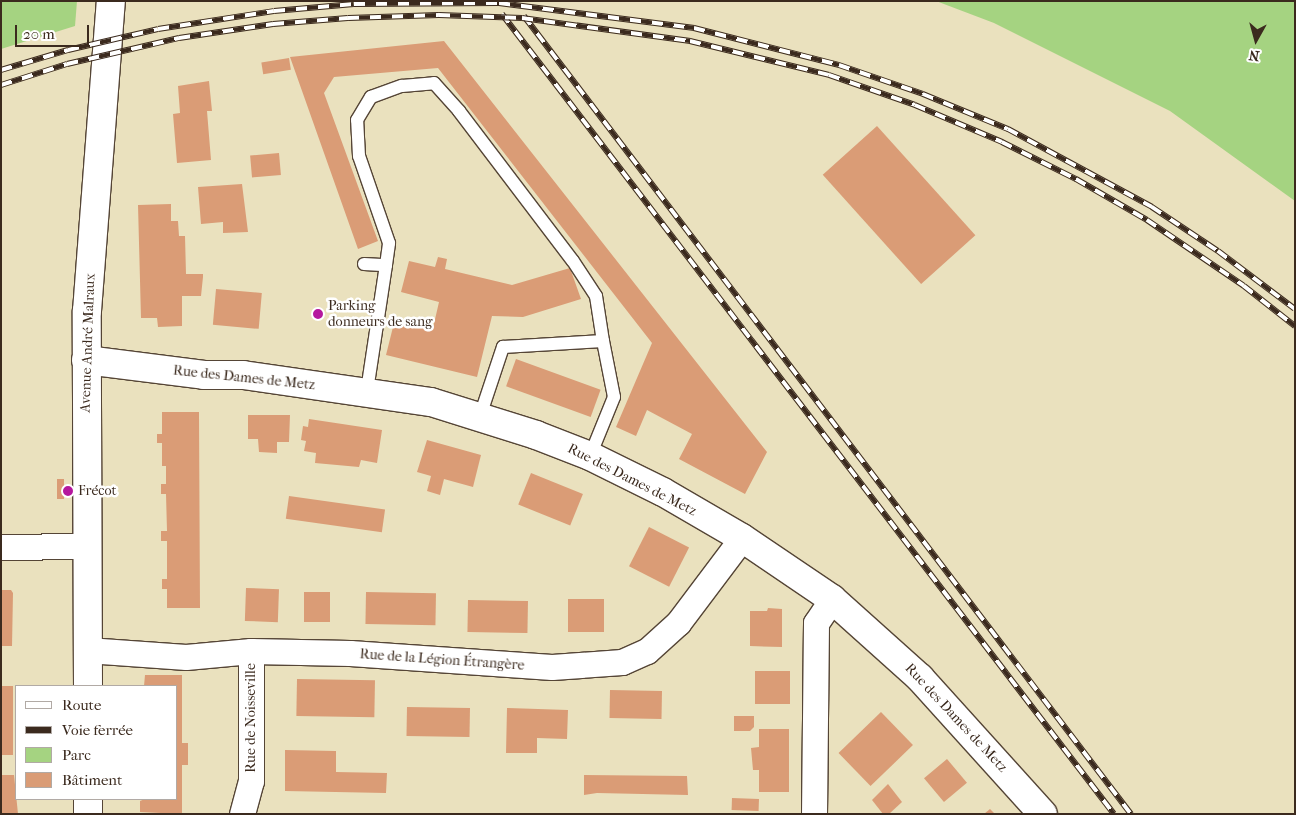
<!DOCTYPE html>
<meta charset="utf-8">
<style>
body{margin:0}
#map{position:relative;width:1296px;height:815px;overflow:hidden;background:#eae1be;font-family:"IM FELL French Canon",serif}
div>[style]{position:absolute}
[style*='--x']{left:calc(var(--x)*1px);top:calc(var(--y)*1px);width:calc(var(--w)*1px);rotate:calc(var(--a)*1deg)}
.green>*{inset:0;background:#a5d381}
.building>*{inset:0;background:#da9c76;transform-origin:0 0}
.roads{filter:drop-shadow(1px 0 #554536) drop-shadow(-1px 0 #554536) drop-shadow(0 1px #554536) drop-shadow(0 -1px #554536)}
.lane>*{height:12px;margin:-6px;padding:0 6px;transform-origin:6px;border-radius:6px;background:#fff}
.street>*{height:25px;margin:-12.5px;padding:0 12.5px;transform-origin:12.5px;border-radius:12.5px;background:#fff}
.secondary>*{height:28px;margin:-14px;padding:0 14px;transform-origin:14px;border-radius:14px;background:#fff}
.rail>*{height:5.5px;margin-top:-2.75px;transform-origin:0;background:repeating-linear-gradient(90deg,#fff 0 11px,#3b2a1e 0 22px);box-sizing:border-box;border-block:1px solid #3b2a1e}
.dots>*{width:14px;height:14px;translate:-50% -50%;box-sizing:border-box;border:2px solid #fff;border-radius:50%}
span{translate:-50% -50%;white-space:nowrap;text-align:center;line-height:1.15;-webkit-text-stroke:5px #fff;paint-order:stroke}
.poi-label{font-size:14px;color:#3b2a1e}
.left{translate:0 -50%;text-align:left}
.street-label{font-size:14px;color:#3b2a1e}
.frame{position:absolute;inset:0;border:2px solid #3b2a1e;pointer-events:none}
.legend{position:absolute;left:15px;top:685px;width:162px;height:115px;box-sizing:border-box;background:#fff;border:1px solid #b1aaa5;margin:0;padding:6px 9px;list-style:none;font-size:15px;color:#3b2a1e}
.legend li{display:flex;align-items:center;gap:10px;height:25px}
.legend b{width:25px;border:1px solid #b1aaa5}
.north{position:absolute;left:1231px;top:15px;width:50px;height:50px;-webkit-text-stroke:4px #fff;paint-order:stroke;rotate:187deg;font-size:14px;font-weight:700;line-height:20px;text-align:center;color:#3b2a1e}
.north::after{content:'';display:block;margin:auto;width:18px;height:22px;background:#3b2a1e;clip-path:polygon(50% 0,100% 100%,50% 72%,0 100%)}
.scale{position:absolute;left:15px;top:25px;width:74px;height:22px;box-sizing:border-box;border:2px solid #3b2a1e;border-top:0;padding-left:6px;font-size:15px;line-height:18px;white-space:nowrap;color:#3b2a1e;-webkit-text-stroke:4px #fff;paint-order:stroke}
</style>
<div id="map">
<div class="green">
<i style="clip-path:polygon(1px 1px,77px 1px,75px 26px,1px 49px)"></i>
<i style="clip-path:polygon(936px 1px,1295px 1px,1295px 201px,1170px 111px,994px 23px)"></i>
</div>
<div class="building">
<i style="clip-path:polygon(444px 41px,767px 452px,745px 494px,679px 459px,692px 434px,647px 410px,636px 436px,616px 427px,652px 343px,438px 68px,334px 77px,324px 93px,378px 241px,358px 249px,290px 57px)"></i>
<i style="left:289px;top:58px;width:12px;height:28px;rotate:81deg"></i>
<i style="clip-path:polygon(209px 81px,212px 111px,207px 111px,211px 160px,177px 163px,173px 114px,180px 113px,178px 86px)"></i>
<i style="left:877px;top:126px;width:147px;height:73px;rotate:48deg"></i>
<i style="left:279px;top:153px;width:22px;height:29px;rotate:85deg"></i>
<i style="clip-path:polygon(242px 184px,248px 232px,223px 233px,223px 222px,201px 224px,198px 187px)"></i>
<i style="clip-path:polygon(171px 204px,171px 221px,178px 221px,179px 236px,185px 236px,186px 274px,203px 274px,203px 277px,201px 296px,182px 296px,182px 326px,158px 327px,157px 318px,141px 318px,138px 205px)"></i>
<i style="clip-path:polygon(438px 257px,447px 259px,445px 269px,512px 285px,570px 268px,581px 299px,523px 317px,492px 316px,477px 377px,386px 355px,395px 319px,433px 328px,439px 302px,401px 292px,409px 261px,435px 267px)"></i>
<i style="left:216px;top:289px;width:46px;height:36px;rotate:5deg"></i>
<i style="left:516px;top:359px;width:90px;height:29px;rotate:20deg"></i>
<i style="clip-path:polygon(162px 412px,199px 412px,200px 608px,167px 608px,167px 589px,162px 589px,162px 579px,167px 579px,167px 541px,161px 541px,161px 531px,167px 531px,166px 494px,161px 494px,161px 484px,166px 484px,166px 466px,162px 466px,162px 443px,157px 443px,157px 434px,162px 434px)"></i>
<i style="clip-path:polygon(248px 415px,290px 415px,289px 442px,277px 442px,277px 453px,259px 452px,258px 439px,248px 439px)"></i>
<i style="clip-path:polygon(309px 419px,382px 430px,377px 463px,361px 460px,359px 467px,315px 463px,316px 453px,304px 451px,306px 441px,301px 440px,303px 426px,308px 427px)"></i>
<i style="clip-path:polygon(427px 440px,481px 455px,473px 487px,444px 479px,440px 495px,427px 491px,431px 476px,417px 472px)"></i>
<i style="left:531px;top:473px;width:56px;height:34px;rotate:22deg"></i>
<i style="left:57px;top:479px;width:7px;height:20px"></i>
<i style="left:289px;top:496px;width:97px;height:23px;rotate:8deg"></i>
<i style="left:649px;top:527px;width:45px;height:44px;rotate:27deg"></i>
<i style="left:246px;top:588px;width:33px;height:33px;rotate:2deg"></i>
<i style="clip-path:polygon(1px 590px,11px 590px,13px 593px,12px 646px,1px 646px)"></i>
<i style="left:304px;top:592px;width:26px;height:30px"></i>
<i style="left:366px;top:592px;width:70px;height:32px;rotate:1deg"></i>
<i style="left:568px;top:599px;width:36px;height:33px"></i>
<i style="left:468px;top:600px;width:60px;height:32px;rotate:1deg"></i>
<i style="clip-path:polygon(768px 608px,782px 609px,782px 647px,750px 646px,750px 611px,767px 611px)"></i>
<i style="left:755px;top:671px;width:35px;height:33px"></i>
<i style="clip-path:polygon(145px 675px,182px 675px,182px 743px,188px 743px,188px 765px,182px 765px,182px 814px,140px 812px,140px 801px,145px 799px,176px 799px,176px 686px,144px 686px)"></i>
<i style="left:297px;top:679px;width:78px;height:37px;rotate:1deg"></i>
<i style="left:1px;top:686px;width:12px;height:69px"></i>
<i style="left:610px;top:690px;width:52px;height:28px;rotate:1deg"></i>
<i style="left:407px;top:707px;width:63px;height:29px;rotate:1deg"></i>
<i style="clip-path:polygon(507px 708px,568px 710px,567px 739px,537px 738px,537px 753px,506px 753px)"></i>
<i style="left:881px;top:712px;width:46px;height:59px;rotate:46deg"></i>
<i style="clip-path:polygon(734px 716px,754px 716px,754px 727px,750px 731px,734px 731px)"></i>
<i style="clip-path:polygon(759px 729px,789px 729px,789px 792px,759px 792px,759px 770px,753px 770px,751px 748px,759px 747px)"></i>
<i style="clip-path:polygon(285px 750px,336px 751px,336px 772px,387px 773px,386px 793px,285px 791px)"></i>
<i style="left:947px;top:759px;width:31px;height:30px;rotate:50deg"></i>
<i style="clip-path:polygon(1px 775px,14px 775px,18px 814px,1px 814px)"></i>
<i style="clip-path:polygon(584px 775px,687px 776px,688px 795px,597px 793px,584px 795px)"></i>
<i style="clip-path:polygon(888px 784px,902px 802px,889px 814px,883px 814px,872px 800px)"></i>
<i style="left:732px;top:798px;width:27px;height:12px;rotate:2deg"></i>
<i style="clip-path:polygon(990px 809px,995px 814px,984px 814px)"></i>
</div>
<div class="roads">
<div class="lane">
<i style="--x:364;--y:264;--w:22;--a:3"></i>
<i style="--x:386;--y:265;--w:127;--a:98.6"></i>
<i style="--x:386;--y:265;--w:22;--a:-82"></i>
<i style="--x:389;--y:243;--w:92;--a:-109"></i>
<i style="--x:359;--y:156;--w:36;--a:-93"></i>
<i style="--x:357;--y:120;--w:27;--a:-59"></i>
<i style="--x:371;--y:97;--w:33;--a:-20"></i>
<i style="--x:402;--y:86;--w:32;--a:-5"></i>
<i style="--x:434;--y:83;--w:38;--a:48"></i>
<i style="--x:459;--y:111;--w:188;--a:52.8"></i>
<i style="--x:573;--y:261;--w:42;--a:56.7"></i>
<i style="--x:596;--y:296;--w:46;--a:81.2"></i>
<i style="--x:480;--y:416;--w:73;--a:-71.6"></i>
<i style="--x:503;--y:347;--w:100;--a:-3.4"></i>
<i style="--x:603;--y:341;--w:57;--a:78.9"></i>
<i style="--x:614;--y:397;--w:64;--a:112.1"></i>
</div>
<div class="street">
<i style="--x:1;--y:547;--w:87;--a:-0.7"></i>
<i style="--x:87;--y:650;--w:99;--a:4"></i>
<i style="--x:186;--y:657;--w:65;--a:-5.3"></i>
<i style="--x:251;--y:651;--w:99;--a:1.2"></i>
<i style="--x:350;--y:653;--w:202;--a:4"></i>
<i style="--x:552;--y:667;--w:70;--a:-4.1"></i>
<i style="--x:622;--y:662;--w:27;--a:-24"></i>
<i style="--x:647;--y:651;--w:42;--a:-42.1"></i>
<i style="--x:678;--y:623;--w:106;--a:-53"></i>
<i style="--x:242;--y:814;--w:34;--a:-75"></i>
<i style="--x:251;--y:781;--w:130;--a:-90"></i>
<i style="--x:814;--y:814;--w:191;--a:-89.4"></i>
<i style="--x:816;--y:623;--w:29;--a:-56"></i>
</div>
<div class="secondary">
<i style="--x:86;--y:360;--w:119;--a:7.2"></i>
<i style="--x:204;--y:375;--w:39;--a:0"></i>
<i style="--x:243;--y:375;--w:190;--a:8.2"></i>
<i style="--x:431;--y:402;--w:110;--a:17.4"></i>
<i style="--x:536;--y:435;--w:58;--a:21.3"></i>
<i style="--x:590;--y:456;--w:81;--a:26.3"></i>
<i style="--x:663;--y:492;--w:91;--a:30.2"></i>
<i style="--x:742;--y:538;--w:109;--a:34.1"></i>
<i style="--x:832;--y:599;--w:118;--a:41.9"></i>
<i style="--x:920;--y:678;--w:183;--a:47.9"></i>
<i style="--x:88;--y:686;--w:375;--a:-90.2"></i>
<i style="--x:87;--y:311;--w:311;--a:-85.6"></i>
<i style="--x:88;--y:799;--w:15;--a:90"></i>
</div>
</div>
<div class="rail">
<i style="--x:502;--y:14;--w:1007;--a:52.58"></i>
<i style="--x:524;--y:16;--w:1003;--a:52.74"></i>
<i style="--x:1;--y:70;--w:70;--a:-16.6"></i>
<i style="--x:68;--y:50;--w:92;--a:-13.1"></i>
<i style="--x:158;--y:29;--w:117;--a:-8.8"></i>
<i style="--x:274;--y:11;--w:80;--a:-5"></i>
<i style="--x:354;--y:4;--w:145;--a:-0.4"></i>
<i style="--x:499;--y:3;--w:197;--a:7.3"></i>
<i style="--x:694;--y:28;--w:150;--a:14.3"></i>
<i style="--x:839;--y:65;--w:89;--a:19"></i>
<i style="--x:923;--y:94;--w:92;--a:22.4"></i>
<i style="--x:1008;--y:129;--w:164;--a:28.4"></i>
<i style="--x:1152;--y:207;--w:79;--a:33.7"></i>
<i style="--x:1218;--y:251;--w:96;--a:37"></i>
<i style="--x:1;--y:85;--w:69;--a:-17.7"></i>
<i style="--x:67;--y:64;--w:115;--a:-13.1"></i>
<i style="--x:179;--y:38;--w:95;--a:-8.5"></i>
<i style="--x:273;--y:24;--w:75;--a:-4.6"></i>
<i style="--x:348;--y:18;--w:91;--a:-1.9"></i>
<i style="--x:439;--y:15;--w:83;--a:2.1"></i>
<i style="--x:522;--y:18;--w:170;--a:7.8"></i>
<i style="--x:690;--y:41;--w:143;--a:13.7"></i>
<i style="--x:829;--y:75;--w:91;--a:19.2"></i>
<i style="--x:915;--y:105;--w:95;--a:23"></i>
<i style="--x:1002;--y:142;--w:83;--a:26.6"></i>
<i style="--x:1076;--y:179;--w:82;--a:30"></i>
<i style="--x:1147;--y:220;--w:117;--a:34.2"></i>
<i style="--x:1244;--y:286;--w:65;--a:38.1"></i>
</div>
<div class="dots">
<i style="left:318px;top:314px;background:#b5179e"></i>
<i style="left:68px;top:491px;background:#b5179e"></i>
</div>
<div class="poi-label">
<span class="left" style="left:328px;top:314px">Parking<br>donneurs de sang</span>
<span class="left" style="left:78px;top:491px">Frécot</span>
</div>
<div class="street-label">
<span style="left:88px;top:343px;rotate:-88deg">Avenue André Malraux</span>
<span style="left:244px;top:378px;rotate:6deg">Rue des Dames de Metz</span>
<span style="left:632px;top:480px;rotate:27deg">Rue des Dames de Metz</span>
<span style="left:442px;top:660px;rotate:4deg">Rue de la Légion Étrangère</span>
<span style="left:251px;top:718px;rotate:-90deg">Rue de Noisseville</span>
<span style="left:956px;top:718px;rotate:47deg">Rue des Dames de Metz</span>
</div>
<div class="frame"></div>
<ul class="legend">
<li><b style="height:6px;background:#fff"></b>Route</li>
<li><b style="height:6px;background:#3b2a1e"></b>Voie ferrée</li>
<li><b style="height:14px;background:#a5d381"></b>Parc</li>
<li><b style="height:14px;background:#da9c76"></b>Bâtiment</li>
</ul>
<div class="north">N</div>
<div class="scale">20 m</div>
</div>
